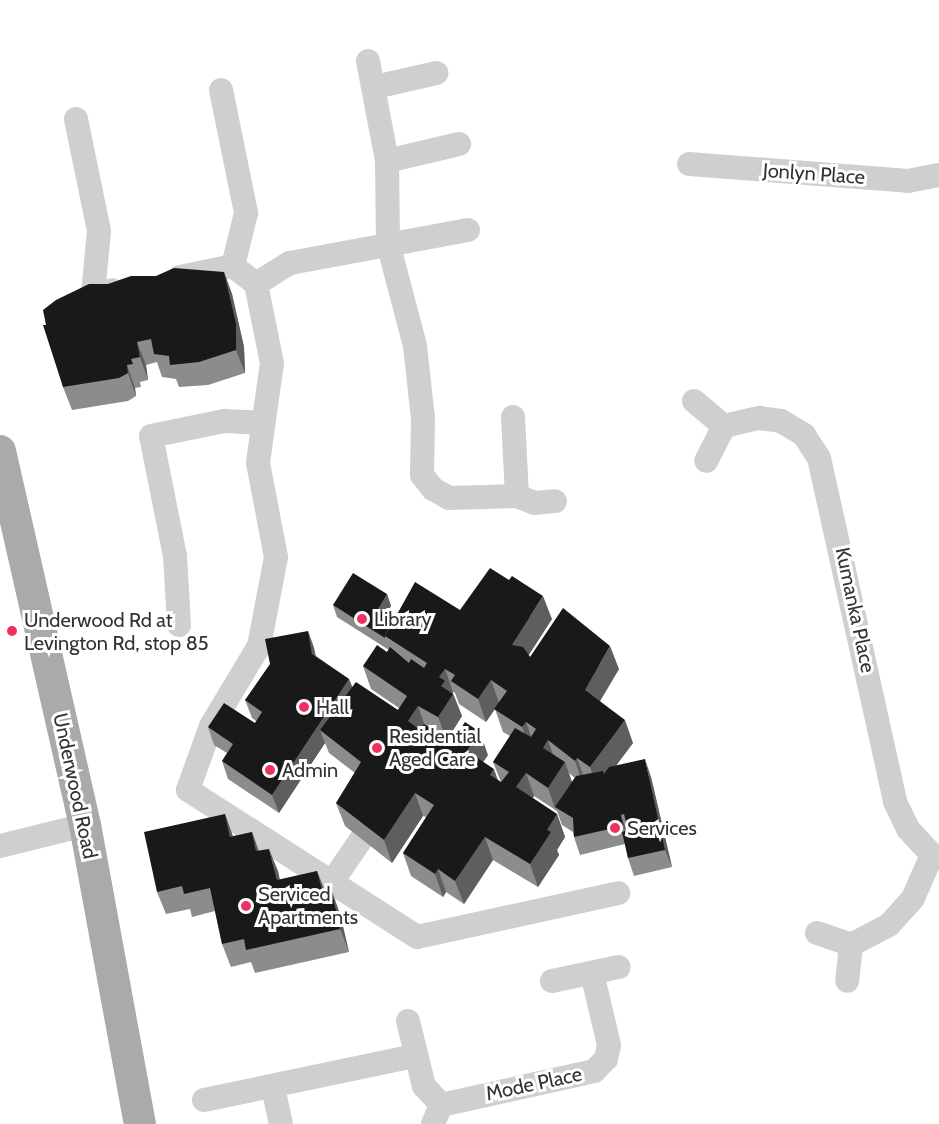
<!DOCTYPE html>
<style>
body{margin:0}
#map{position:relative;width:939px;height:1124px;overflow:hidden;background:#fff;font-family:Cabin,sans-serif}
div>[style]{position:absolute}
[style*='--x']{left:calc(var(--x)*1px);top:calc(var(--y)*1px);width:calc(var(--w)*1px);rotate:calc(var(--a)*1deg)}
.minor>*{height:24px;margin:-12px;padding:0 12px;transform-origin:12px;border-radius:12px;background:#cfcfcf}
.major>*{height:32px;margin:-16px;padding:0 16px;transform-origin:16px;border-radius:16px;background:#aaa}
.wall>*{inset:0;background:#8c8c8c}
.shaded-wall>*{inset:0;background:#5e5e5e}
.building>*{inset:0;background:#191919}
.dots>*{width:16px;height:16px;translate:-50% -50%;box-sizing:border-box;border:3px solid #fff;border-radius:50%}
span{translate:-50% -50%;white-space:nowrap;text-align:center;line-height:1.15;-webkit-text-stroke:6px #fff;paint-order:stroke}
.street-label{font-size:20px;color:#323232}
.poi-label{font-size:20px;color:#323232}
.left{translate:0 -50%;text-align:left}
</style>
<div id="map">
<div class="minor">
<i style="--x:368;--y:61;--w:102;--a:79.2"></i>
<i style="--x:387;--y:161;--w:82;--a:89.3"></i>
<i style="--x:388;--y:243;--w:106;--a:75.3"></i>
<i style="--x:415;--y:346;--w:72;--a:83.7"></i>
<i style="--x:423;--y:418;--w:57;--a:91"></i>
<i style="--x:422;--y:475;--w:18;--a:52"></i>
<i style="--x:433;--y:489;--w:18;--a:29"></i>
<i style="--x:449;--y:498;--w:68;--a:-1.7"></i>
<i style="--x:517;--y:496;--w:18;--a:22"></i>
<i style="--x:534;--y:503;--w:21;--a:-5"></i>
<i style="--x:375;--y:87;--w:63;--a:-12.9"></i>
<i style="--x:221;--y:90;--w:126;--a:78.5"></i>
<i style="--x:246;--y:213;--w:55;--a:103.8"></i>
<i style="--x:76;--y:119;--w:114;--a:78.4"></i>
<i style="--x:99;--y:231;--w:63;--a:95.4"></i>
<i style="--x:93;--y:294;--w:20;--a:-11"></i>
<i style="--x:387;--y:161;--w:74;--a:-13.3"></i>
<i style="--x:689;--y:164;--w:220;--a:4.4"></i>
<i style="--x:908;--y:181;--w:32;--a:-11"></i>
<i style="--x:180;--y:277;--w:54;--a:-11.7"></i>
<i style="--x:233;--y:266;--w:29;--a:38"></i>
<i style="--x:256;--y:284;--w:81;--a:78.6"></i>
<i style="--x:272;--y:363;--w:101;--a:98"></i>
<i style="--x:258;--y:463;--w:96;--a:79.2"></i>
<i style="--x:276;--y:557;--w:91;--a:100.8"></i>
<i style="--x:259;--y:646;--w:93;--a:121"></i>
<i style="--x:211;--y:726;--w:68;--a:109.8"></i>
<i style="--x:188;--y:790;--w:272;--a:32.7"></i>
<i style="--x:417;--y:937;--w:206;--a:-12.3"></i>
<i style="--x:256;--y:284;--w:40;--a:-32"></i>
<i style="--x:290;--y:263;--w:181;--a:-10.5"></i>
<i style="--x:694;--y:401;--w:39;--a:40"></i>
<i style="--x:724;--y:426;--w:39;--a:117"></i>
<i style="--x:513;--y:417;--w:79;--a:87.1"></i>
<i style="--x:724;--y:426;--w:37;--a:-13"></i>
<i style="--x:760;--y:418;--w:21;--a:8"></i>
<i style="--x:781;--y:421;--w:27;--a:31"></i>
<i style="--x:804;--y:435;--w:27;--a:57"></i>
<i style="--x:819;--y:458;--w:352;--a:77.5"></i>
<i style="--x:895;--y:802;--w:30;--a:64"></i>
<i style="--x:908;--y:829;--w:35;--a:47"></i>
<i style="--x:932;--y:855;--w:8;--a:23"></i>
<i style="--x:179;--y:625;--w:69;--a:-93.3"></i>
<i style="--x:175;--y:556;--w:122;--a:-101.3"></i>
<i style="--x:151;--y:436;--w:76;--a:-11.5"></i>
<i style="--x:225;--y:421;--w:37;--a:3"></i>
<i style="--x:0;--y:846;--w:88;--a:-13.9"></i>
<i style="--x:332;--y:882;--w:53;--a:-55.7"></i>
<i style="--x:817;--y:933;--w:36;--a:19"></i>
<i style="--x:851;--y:945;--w:36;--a:96"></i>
<i style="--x:851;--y:945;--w:43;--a:-27.8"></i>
<i style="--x:889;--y:925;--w:36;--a:-48"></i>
<i style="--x:913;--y:898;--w:47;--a:-66.2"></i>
<i style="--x:552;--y:981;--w:68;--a:-11.8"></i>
<i style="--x:408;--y:1021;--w:67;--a:76.2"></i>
<i style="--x:424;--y:1086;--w:25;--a:48"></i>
<i style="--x:441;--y:1105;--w:21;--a:113"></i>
<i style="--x:273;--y:1087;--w:38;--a:78"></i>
<i style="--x:204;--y:1100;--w:216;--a:-11.8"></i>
<i style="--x:441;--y:1105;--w:157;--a:-12.5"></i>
<i style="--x:594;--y:1071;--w:17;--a:-45"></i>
<i style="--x:606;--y:1059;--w:14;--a:-78"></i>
<i style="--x:609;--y:1045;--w:74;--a:-103.3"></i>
</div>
<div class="major">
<i style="--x:0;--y:451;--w:384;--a:77.2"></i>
<i style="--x:85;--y:825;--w:304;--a:79.6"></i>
</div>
<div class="wall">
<i style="clip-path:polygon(224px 272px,232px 294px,244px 347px,245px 373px,208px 385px,179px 387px,176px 379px,162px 377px,157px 362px,146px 365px,148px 380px,140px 382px,141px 387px,135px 388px,136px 396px,128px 401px,72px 410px,63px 387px,46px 325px,108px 284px,156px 276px)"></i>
<i style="clip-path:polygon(evenodd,387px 594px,391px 606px,386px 614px,394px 619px,460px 610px,552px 619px,529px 655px,530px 657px,619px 669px,600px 701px,633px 743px,616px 765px,651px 777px,672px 867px,634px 876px,628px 858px,625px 844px,580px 855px,574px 837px,573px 832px,562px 825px,557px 811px,534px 796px,533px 798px,557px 814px,565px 837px,557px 850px,559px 855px,538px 887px,493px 860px,464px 904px,446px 892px,443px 897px,411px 876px,403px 853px,426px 817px,423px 816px,392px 863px,345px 826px,336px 803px,355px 773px,329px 753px,325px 743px,279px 813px,228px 779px,222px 761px,227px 753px,214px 745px,208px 727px,255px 723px,256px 721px,252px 718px,245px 700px,308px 631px,314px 648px,316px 656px,349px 679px,352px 687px,398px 710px,399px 708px,371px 689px,363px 666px,387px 652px,389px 650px,337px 617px,333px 605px,387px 594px,453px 692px,455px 693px,459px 704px,486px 722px,495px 709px,503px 732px,510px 736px,493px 762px,501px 782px,498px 780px,483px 762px,488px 755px,452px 742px,447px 739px,462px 716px,453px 693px,453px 692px,387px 594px,569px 773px,575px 778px,572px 782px,569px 773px)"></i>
<i style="clip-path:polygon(225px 814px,233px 836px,252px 832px,259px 851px,278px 871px,279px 880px,317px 871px,325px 892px,340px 914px,349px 952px,255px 973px,251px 962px,231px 967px,222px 944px,215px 911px,192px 917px,190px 909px,166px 914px,157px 892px)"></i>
</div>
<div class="shaded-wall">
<i style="clip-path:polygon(224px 272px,232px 294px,244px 347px,245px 373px,236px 350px)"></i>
<i style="clip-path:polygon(137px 342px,146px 365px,148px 380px,140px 357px)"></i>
<i style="clip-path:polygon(127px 365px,135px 388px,136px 396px,128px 373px)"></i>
<i style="clip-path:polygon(387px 594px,391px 606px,382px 621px,378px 609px)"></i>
<i style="clip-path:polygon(543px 596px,552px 619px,520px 668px,512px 645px)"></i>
<i style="clip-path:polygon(308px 631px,314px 648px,318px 672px,312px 654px)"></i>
<i style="clip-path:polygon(610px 646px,619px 669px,593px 713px,585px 690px)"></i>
<i style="clip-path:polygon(445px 669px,453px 692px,450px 696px,453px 694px,462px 716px,447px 740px,438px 717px,441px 686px,439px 677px)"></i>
<i style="clip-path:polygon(349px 679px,356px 696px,320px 730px,325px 743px,279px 813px,272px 795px)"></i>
<i style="clip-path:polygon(491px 680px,499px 703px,486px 722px,478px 699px)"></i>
<i style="clip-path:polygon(418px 706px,426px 729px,417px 744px,408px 721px)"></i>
<i style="clip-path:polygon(625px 720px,633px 743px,598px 790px,590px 767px)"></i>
<i style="clip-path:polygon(526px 722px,534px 745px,531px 750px,522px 727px)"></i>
<i style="clip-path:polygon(480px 732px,488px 755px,475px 774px,467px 751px)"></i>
<i style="clip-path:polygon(548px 740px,556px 763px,543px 748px)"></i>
<i style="clip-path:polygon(577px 758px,585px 781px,583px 784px,575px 761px)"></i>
<i style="clip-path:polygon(645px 759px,651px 777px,672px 867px,665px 850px)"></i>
<i style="clip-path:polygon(565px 762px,573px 785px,555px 807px,556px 811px,548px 788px)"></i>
<i style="clip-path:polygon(494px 769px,502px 792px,490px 775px)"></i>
<i style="clip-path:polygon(526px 773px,534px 796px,525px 810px,516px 787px)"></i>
<i style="clip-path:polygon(415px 793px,423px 816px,392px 863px,384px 840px)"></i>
<i style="clip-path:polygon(225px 814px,233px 837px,230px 837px)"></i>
<i style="clip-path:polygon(557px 814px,565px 837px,557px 850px,559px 855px,538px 887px,530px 864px,547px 830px)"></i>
<i style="clip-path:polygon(621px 815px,627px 832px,629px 843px,623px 826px)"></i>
<i style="clip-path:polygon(252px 832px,260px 855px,256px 851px)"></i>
<i style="clip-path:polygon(485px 837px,493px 860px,464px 904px,455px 881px)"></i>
<i style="clip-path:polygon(269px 849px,278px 871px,285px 903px,277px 880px)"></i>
<i style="clip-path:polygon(438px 869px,446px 892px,443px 897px,435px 874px)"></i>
<i style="clip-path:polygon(317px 871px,326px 894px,323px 893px)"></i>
<i style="clip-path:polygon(332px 891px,340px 914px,349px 952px,340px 929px)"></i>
</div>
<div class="building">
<i style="clip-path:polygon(174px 268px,224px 272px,236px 324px,236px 350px,199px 362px,170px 365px,169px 356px,154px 354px,151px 339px,137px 342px,140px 357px,131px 359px,133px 364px,127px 365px,128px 373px,119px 378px,63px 387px,43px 325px,46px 325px,43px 310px,56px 300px,89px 284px,108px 284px,131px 276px,156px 276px)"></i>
<i style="clip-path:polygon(evenodd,490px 568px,509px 580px,512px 576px,543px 596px,512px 645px,523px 647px,530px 657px,563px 608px,610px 646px,585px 690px,625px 720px,590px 767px,577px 758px,575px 761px,548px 740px,543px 748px,565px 762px,548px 788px,526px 773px,516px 787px,557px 814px,547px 830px,551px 832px,530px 864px,485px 837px,455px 881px,438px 869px,435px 874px,403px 853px,434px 805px,415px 793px,384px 840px,336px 803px,361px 762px,320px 730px,356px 682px,398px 710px,407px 696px,363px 666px,377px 645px,387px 652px,390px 647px,409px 663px,411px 659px,424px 668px,427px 663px,385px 636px,415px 582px,460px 610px,490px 568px,445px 669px,455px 675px,451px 681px,478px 699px,491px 680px,507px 691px,494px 709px,522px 727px,526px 722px,536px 729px,531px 737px,515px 728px,493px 762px,509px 772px,501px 782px,490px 775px,494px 769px,467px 751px,480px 732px,465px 722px,452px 742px,424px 724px,420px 730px,408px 721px,418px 706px,438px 717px,453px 694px,441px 686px,445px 681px,439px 677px,445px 669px)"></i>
<i style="clip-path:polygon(353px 573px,387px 594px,378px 609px,394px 619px,385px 636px,385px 638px,333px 605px)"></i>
<i style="clip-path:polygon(308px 631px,312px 654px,349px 679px,272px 795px,222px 761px,233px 744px,208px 727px,224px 703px,255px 723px,262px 712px,245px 700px,270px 664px,265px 639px)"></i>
<i style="clip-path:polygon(645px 759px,665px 850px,628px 858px,622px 832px,628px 830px,624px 814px,621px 815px,623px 826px,574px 837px,573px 818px,555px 807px,576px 776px,603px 771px,604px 774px,609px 767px)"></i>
<i style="clip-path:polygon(225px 814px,230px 837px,252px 832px,256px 851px,269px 849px,277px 880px,317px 871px,323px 893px,332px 891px,340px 929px,246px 950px,244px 939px,222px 944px,210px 888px,184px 894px,182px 886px,157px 892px,144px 832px)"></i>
</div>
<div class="dots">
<i style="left:362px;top:619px;background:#ec3260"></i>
<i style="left:12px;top:631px;background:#ec3260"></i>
<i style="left:304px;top:707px;background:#ec3260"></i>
<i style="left:377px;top:748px;background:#ec3260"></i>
<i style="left:270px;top:770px;background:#ec3260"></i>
<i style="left:615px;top:828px;background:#ec3260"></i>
<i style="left:246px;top:906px;background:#ec3260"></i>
</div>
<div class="street-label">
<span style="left:814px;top:174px;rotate:4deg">Jonlyn Place</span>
<span style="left:855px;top:610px;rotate:78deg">Kumanka Place</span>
<span style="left:75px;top:786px;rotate:78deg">Underwood Road</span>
<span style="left:534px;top:1084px;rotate:-12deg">Mode Place</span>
</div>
<div class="poi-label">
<span class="left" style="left:374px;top:619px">Library</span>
<span class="left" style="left:24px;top:632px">Underwood Rd at<br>Levington Rd, stop 85</span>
<span class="left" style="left:316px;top:707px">Hall</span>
<span class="left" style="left:389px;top:748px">Residential<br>Aged Care</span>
<span class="left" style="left:282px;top:770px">Admin</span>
<span class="left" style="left:627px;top:828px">Services</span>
<span class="left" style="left:258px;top:906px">Serviced<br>Apartments</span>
</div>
</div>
